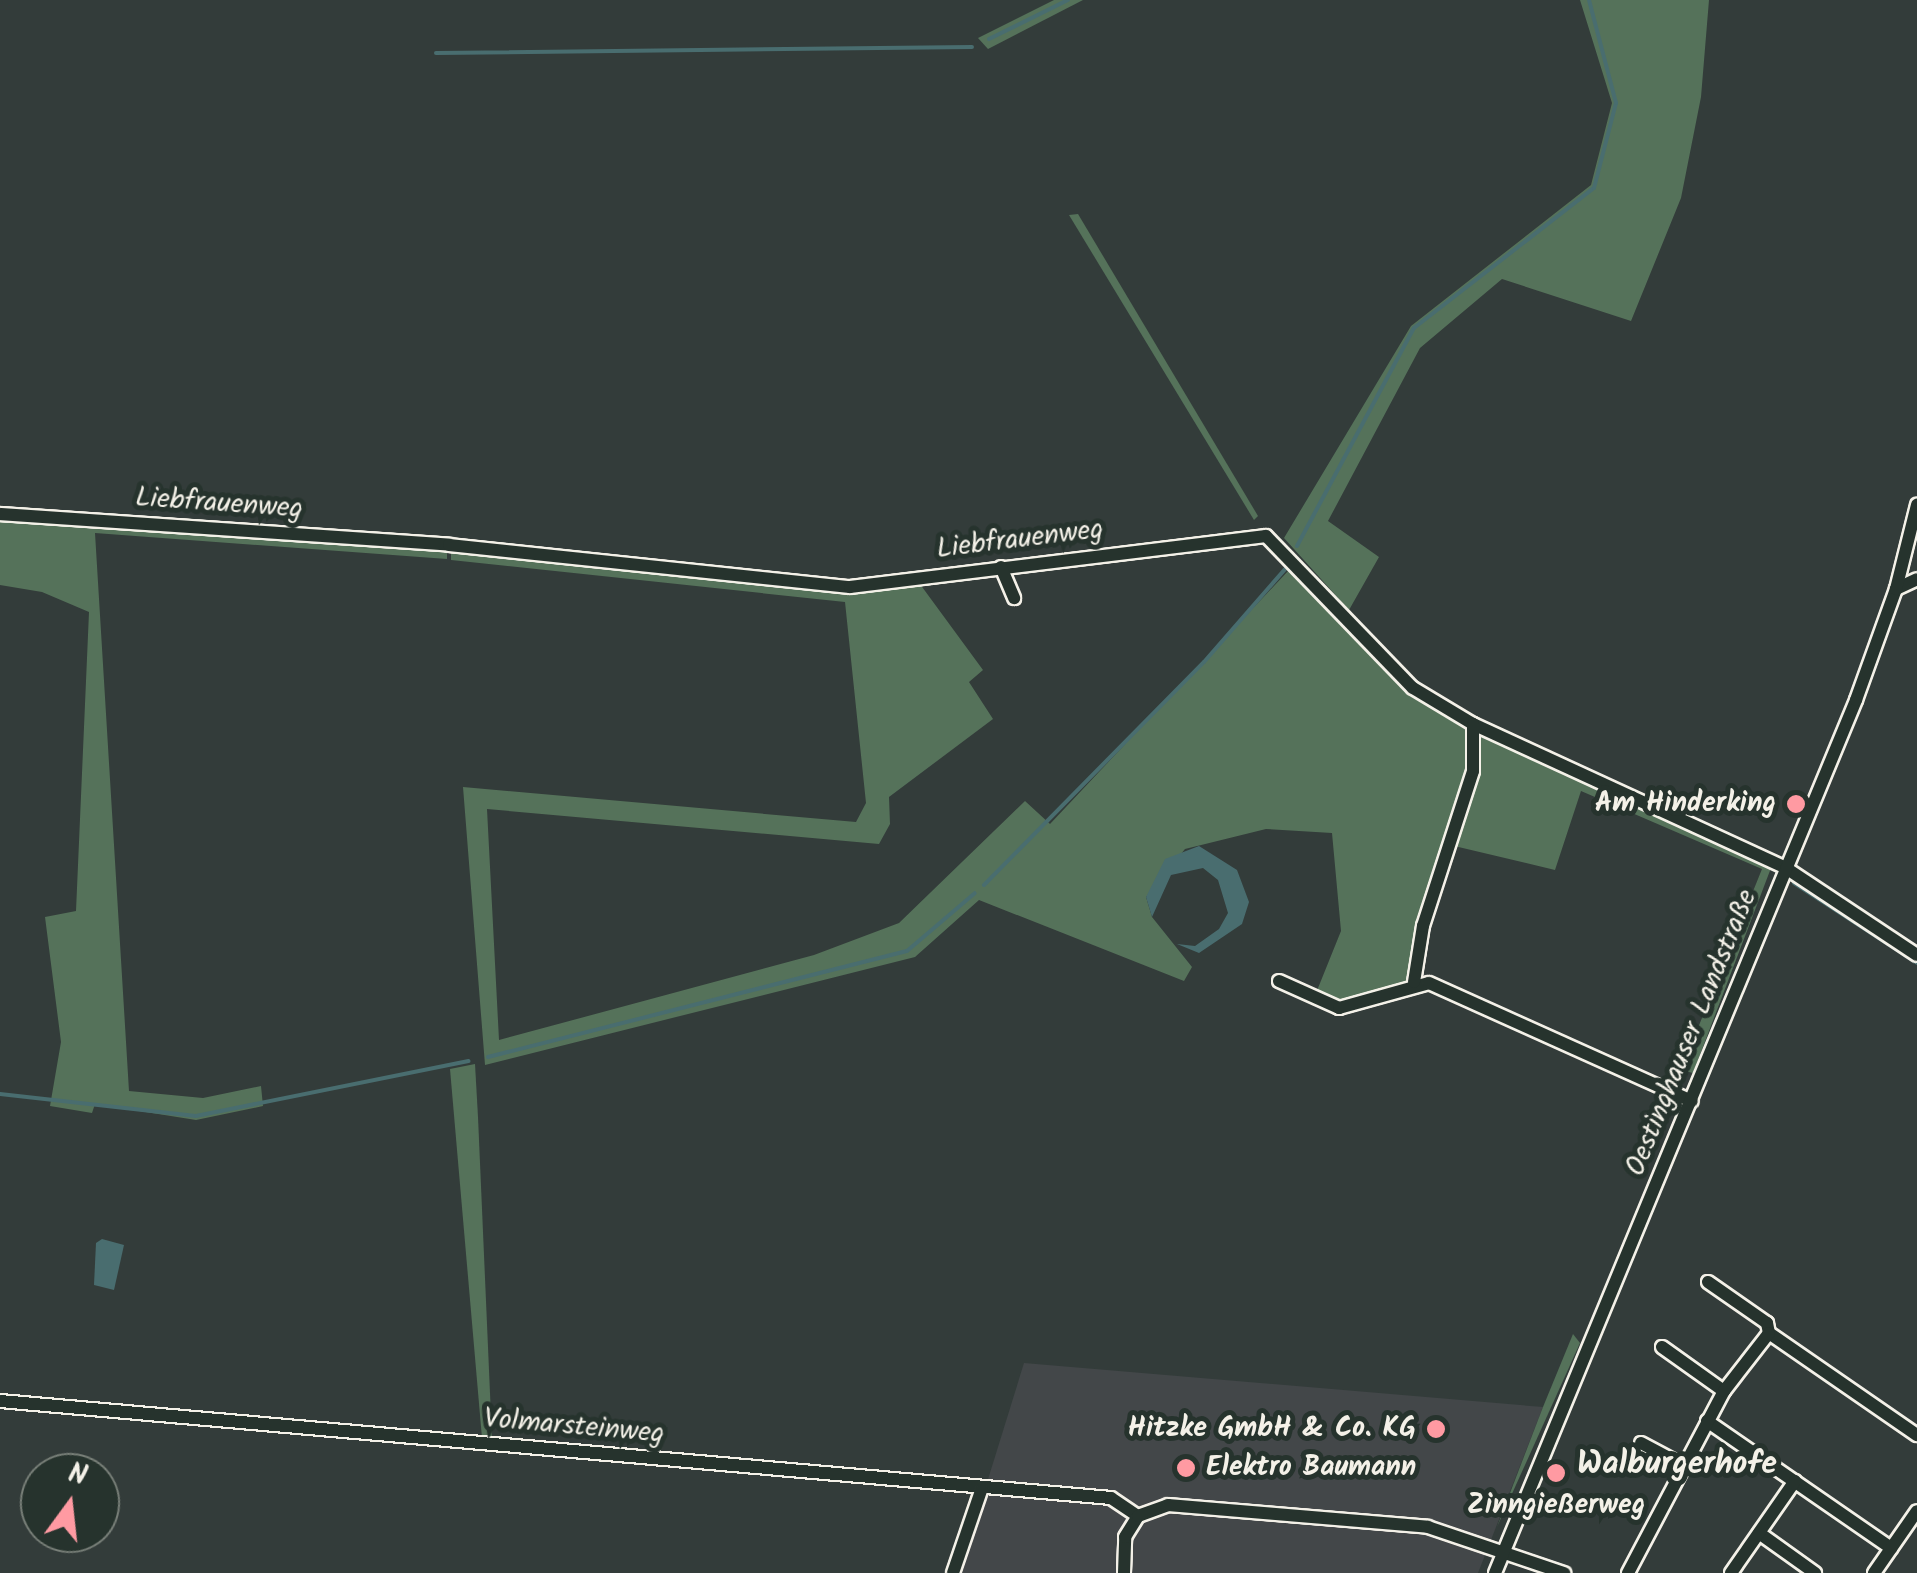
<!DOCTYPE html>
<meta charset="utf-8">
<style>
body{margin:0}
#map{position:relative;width:1917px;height:1573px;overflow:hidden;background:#333c3a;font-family:Kalam,sans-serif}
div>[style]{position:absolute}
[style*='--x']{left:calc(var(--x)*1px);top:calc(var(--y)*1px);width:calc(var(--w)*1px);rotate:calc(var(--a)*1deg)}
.built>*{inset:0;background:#434749}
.green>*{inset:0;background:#55725a}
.water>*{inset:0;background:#496d6f}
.stream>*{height:4px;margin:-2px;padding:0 2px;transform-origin:2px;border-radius:2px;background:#496d6f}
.roads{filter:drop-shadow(2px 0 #f4f1e8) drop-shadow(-2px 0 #f4f1e8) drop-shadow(0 2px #f4f1e8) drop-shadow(0 -2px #f4f1e8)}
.minor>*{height:12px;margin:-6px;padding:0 6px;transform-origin:6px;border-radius:6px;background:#26332d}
.dots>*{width:28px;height:28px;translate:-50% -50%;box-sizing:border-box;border:5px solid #26332d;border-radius:50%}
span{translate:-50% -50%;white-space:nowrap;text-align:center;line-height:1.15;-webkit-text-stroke:10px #26332d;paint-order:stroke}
.street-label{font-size:28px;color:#f4f1e8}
.poi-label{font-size:28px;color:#f4f1e8;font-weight:700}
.right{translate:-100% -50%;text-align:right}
.left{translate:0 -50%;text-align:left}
.quarter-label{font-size:32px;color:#f4f1e8;font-weight:700}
.north{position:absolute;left:20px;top:1453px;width:100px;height:100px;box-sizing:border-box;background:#26332d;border:2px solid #787f78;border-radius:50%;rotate:15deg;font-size:28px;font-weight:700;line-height:40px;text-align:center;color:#f4f1e8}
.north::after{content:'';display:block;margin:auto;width:35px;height:45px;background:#ff9aa2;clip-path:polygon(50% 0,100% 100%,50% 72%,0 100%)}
</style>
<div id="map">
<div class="built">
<i style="clip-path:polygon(1024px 1363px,1543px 1407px,1478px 1573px,959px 1573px)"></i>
</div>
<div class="green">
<i style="clip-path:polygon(1054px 0,1083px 0,988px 49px,978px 38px)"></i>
<i style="clip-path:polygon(1580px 0,1709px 0,1701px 97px,1681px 198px,1631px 321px,1502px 279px,1420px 348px,1328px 521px,1379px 557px,1349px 610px,1284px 538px,1411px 326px,1591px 185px,1612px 103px)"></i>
<i style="clip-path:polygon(1078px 214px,1258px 516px,1254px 520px,1069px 215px)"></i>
<i style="clip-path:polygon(0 516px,447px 546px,447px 559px,95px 533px,129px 1091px,203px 1098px,261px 1086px,263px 1106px,196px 1120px,95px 1104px,92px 1113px,50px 1106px,61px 1042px,45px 917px,76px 911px,89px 612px,42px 592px,0 585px)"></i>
<i style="clip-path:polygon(451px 547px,850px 589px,917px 580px,983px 670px,969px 682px,993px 719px,889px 797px,890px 824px,879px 844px,487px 809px,499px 1040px,814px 955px,899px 923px,1025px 801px,1050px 824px,1289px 570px,1412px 691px,1471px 725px,1471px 771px,1413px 981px,1356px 1005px,1314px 998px,1341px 931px,1332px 833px,1266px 829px,1185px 849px,1146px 897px,1152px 917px,1192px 967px,1184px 981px,979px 900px,915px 957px,485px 1065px,463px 787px,856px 822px,866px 803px,845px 602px,451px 560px)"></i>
<i style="clip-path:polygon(1474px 726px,1771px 868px,1693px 1073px,1681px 1070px,1762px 869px,1581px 791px,1555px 870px,1450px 845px,1474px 771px)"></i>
<i style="clip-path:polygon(475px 1064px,478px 1117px,492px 1439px,482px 1438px,450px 1069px)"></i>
<i style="clip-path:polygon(1573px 1334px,1580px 1343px,1497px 1527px,1543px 1407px)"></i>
</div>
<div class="water">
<i style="clip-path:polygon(1199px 846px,1237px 870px,1249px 902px,1242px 924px,1199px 953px,1177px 944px,1195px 946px,1219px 929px,1228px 913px,1218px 880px,1203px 868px,1171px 875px,1152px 917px,1146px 897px,1165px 859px)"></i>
<i style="clip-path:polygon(102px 1239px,124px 1245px,114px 1290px,94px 1285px,96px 1243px)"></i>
</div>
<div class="stream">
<i style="--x:989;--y:39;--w:88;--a:-26.3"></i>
<i style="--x:436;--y:53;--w:536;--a:-0.64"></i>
<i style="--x:1297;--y:546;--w:247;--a:-61.8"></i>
<i style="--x:1414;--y:328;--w:228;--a:-37.9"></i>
<i style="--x:1594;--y:188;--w:88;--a:-75.5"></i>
<i style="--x:1616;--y:103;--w:106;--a:-104.7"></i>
<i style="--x:1794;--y:883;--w:147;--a:33"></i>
<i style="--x:984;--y:885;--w:313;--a:-45.4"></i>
<i style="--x:1204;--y:662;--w:123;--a:-48.9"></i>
<i style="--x:488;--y:1057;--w:432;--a:-14.2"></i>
<i style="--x:907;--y:951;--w:89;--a:-40.5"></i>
<i style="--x:0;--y:1094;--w:197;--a:6.4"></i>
<i style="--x:196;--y:1116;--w:278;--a:-11.4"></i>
</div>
<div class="roads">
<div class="minor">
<i style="--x:0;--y:514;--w:450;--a:3.9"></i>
<i style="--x:449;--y:545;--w:403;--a:6"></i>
<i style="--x:850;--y:587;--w:419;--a:-7"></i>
<i style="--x:1266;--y:536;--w:211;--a:46"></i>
<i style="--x:1413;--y:688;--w:70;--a:31"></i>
<i style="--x:1473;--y:724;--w:345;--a:24.7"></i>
<i style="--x:1786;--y:868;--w:157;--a:33.6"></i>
<i style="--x:1001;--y:567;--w:34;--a:67"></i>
<i style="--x:1896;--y:589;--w:23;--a:-25"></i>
<i style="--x:1279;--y:981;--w:66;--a:24.2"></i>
<i style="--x:1339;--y:1008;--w:93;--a:-15.5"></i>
<i style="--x:1429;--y:983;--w:288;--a:24.2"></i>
<i style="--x:1414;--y:982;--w:57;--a:-80.9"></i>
<i style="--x:1423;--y:926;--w:163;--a:-72.1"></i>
<i style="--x:1473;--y:771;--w:47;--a:-90"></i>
<i style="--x:1708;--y:1282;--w:72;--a:34.8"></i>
<i style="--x:1767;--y:1323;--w:10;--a:79"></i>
<i style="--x:1769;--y:1333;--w:180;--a:34.6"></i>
<i style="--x:1662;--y:1347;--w:76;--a:35.4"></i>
<i style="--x:0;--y:1401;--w:1115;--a:4.99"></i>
<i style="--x:1111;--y:1498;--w:32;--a:34"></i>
<i style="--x:1707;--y:1421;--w:224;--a:34.6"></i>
<i style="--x:1641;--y:1443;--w:49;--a:28.1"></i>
<i style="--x:1759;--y:1533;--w:69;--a:35.5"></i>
<i style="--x:953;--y:1573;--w:90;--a:-71.2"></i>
<i style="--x:1124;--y:1573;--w:36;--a:-88"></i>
<i style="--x:1125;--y:1537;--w:25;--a:-58"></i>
<i style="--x:1138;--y:1516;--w:32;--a:-20"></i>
<i style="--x:1168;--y:1505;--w:261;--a:4.8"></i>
<i style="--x:1428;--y:1527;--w:144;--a:18.7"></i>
<i style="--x:1495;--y:1573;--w:945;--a:-67.53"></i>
<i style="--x:1856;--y:700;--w:118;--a:-70.2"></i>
<i style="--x:1896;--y:589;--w:87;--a:-76"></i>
<i style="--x:1628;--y:1573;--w:206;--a:-62.2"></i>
<i style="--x:1724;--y:1391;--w:73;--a:-52.2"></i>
<i style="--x:1731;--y:1573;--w:112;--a:-55.2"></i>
<i style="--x:1874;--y:1573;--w:75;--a:-55.3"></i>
</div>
</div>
<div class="dots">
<i style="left:1796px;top:804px;background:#ff9aa2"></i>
<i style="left:1436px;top:1429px;background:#ff9aa2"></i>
<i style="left:1186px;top:1468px;background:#ff9aa2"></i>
<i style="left:1556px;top:1473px;background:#ff9aa2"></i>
</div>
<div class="street-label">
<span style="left:219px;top:504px;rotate:4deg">Liebfrauenweg</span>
<span style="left:1020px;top:540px;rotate:-7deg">Liebfrauenweg</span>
<span style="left:1692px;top:1033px;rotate:-68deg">Oestinghauser Landstraße</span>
<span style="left:574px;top:1427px;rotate:5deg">Volmarsteinweg</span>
</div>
<div class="poi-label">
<span class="right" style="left:1776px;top:804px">Am Hinderking</span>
<span class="right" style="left:1416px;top:1429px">Hitzke GmbH &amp; Co. KG</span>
<span class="left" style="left:1206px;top:1468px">Elektro Baumann</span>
<span style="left:1556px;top:1506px">Zinngießerweg</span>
</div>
<div class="quarter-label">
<span style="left:1677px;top:1465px">Walburgerhofe</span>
</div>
<div class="north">N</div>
</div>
